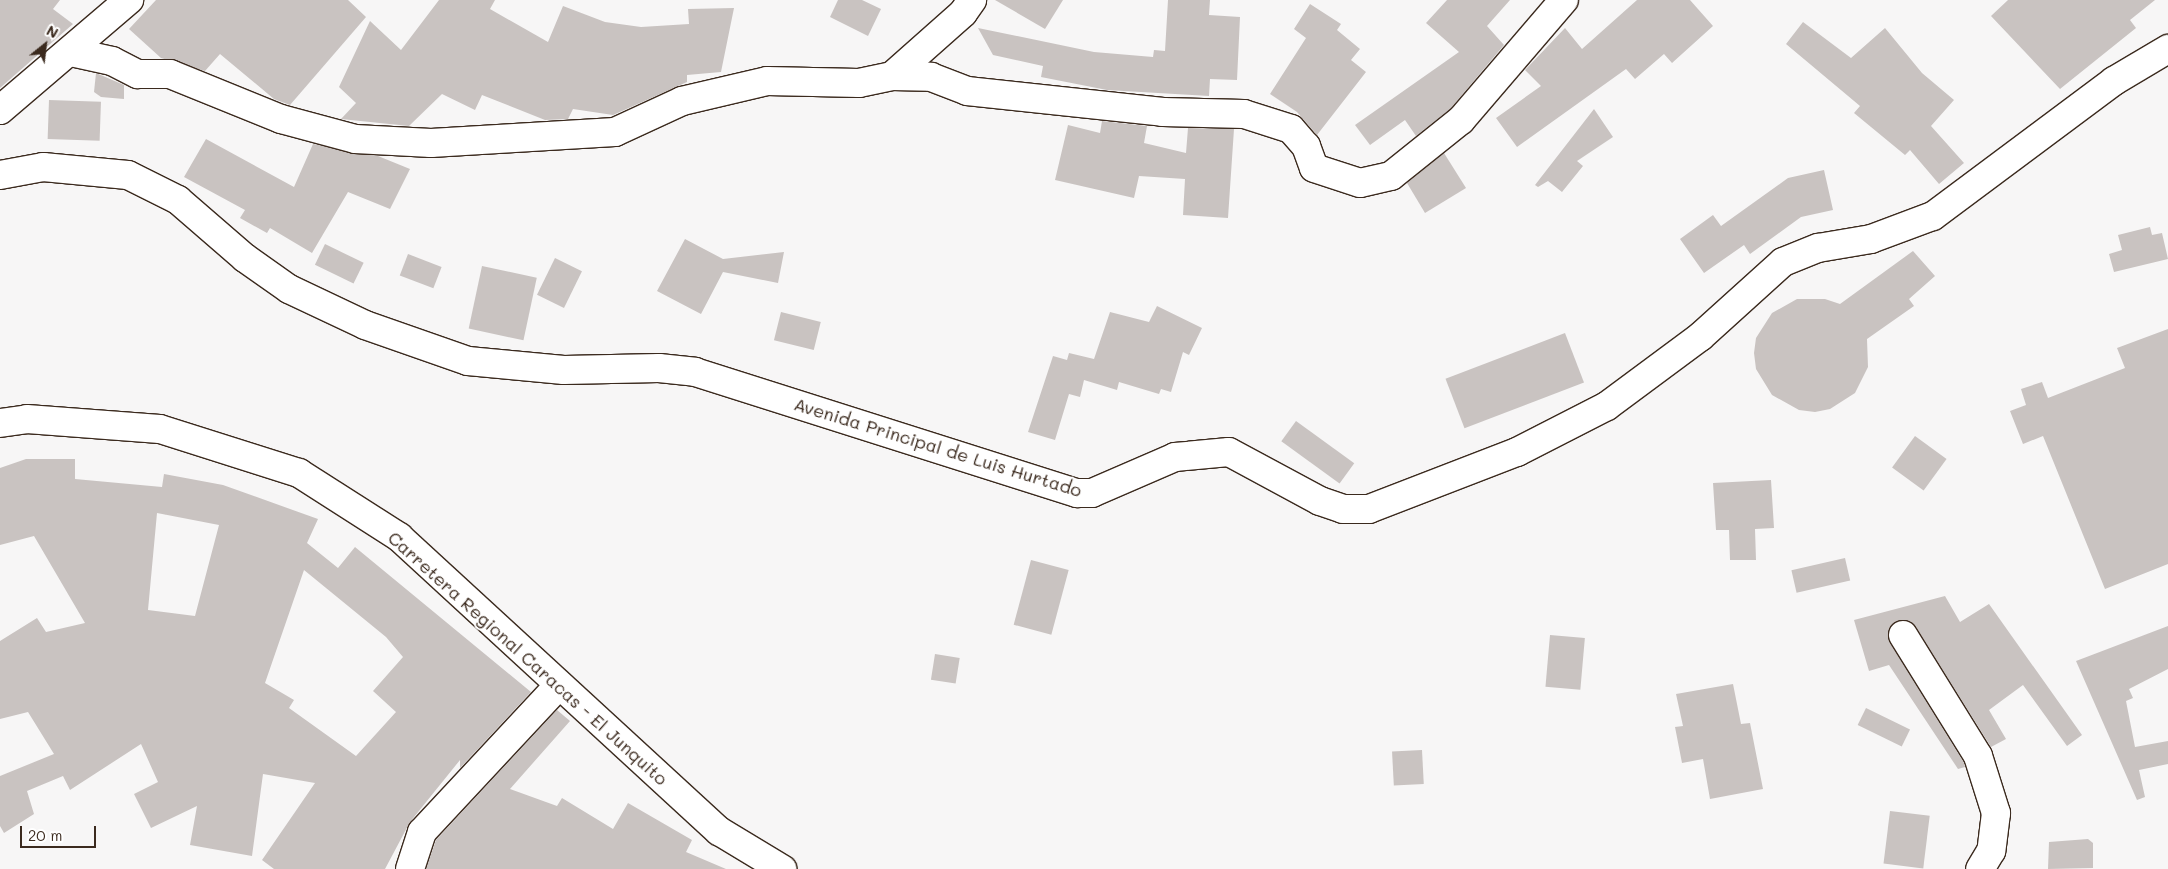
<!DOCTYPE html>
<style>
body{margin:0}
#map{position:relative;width:2168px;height:869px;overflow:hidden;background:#f7f6f6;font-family:Mali,sans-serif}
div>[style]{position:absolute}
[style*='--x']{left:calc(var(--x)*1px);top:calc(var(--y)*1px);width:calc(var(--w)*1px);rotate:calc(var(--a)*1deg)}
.building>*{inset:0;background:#c9c3c1;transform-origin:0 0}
.roads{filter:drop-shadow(1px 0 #3b2a1e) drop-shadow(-1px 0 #3b2a1e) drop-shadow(0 1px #3b2a1e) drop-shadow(0 -1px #3b2a1e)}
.street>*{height:28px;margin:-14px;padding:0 14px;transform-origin:14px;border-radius:14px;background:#fff}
.secondary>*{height:28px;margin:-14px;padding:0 14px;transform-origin:14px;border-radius:14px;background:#fff}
.primary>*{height:28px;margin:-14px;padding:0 14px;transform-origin:14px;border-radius:14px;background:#fff}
span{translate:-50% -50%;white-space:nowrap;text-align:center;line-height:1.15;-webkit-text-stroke:4px #fff;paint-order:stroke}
.street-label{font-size:18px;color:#3b2a1e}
.north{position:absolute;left:20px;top:20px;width:50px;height:50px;-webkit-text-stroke:4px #fff;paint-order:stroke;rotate:29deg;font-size:14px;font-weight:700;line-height:20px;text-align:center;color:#3b2a1e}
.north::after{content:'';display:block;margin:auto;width:18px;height:22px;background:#3b2a1e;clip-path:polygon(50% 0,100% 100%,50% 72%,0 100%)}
.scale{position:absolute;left:20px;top:826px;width:76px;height:22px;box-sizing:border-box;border:2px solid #3b2a1e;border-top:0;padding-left:6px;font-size:15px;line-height:18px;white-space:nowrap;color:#3b2a1e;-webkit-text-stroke:4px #fff;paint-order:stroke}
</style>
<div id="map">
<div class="building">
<i style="clip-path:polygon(0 0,60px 0,53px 9px,73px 24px,0 88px)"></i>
<i style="clip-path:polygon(156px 0,348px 0,366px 17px,290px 105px,274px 99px,220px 54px,205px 71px,161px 58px,129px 29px)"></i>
<i style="clip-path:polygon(439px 0,495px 0,490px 9px,548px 42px,563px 6px,605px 22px,641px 27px,689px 24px,688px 9px,734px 8px,721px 72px,687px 75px,687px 82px,613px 115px,573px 109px,568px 119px,545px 120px,482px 95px,475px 110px,442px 94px,409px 126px,341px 119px,356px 103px,339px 87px,370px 21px,401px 50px)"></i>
<i style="clip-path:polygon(838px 0,862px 0,881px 9px,868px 36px,830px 17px)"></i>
<i style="clip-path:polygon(995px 0,1063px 0,1045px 29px)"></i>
<i style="clip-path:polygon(1168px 0,1210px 0,1209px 15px,1240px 17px,1237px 80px,1210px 79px,1209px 96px,1107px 90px,1041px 77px,1043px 66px,993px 55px,978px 28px,1094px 52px,1153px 57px,1154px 50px,1165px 51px)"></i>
<i style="clip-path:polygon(1447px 0,1510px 0,1487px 26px,1504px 45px,1450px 109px,1416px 136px,1405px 120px,1370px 145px,1355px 125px,1459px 52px,1426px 23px)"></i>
<i style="clip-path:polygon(1637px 0,1690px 0,1713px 26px,1672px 63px,1664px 54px,1635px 79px,1626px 69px,1517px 147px,1496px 118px,1541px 86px,1525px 70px,1565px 28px,1582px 49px)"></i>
<i style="clip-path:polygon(2008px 0,2155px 0,2130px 20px,2136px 28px,2060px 89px,1991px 16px)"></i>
<i style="clip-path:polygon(1310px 4px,1341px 24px,1337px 30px,1360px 49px,1351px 60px,1366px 72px,1317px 135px,1297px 112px,1270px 94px,1306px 38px,1294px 29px)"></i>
<i style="clip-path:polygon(1803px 22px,1851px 58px,1885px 28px,1922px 73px,1954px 100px,1931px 126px,1964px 163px,1939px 184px,1910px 150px,1905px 155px,1854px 113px,1860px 106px,1786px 44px)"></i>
<i style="clip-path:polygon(96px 73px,124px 85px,124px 99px,101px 97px,94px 92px)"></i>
<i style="left:49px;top:100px;width:52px;height:39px;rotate:2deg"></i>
<i style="clip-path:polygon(1594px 109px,1613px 137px,1577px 161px,1583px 166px,1562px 192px,1548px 181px,1538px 187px,1535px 185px)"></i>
<i style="clip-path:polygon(1102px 121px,1147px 126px,1144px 143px,1186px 153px,1188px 128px,1234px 129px,1228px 218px,1183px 215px,1185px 179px,1139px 176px,1134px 198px,1055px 180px,1068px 125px,1100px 133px)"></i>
<i style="clip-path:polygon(206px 139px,294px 187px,313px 144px,378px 156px,410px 169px,390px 209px,348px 192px,312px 253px,270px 228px,267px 233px,240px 218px,245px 210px,184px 177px)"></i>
<i style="clip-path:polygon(1444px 153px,1466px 188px,1425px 213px,1407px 183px)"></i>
<i style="clip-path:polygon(1824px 170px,1833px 210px,1801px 217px,1750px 254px,1744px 245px,1704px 273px,1680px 239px,1713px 215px,1721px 226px,1788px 178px)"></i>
<i style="clip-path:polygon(2150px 227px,2152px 235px,2162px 233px,2168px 259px,2114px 272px,2109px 254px,2122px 250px,2118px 235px)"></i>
<i style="clip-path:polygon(685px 239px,723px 259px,784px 252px,778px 283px,723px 272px,701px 314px,657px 291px)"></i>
<i style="left:325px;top:244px;width:43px;height:23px;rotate:26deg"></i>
<i style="clip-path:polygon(1913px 251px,1935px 276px,1909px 299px,1914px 306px,1867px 339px,1868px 367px,1855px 393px,1830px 409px,1815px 412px,1799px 410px,1772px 395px,1756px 369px,1754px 353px,1756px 338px,1772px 313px,1797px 299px,1825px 299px,1840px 304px)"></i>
<i style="left:408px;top:254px;width:36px;height:23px;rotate:21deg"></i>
<i style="left:555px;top:258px;width:30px;height:41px;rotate:26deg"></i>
<i style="left:482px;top:266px;width:56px;height:64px;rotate:12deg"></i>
<i style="clip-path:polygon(1157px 306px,1202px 328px,1189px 355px,1183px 352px,1171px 392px,1161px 389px,1159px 394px,1119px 382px,1117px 390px,1084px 380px,1080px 397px,1069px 394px,1055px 440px,1028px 432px,1053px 356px,1067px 360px,1069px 353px,1094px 359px,1110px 312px,1149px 322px)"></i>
<i style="left:781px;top:312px;width:41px;height:29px;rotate:14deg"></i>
<i style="clip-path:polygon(2168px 329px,2168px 564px,2105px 589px,2043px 436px,2023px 444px,2010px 411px,2026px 405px,2021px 389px,2042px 382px,2048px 398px,2125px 368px,2117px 348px)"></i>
<i style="left:1565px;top:333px;width:53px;height:128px;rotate:69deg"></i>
<i style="left:1296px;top:421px;width:72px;height:25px;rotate:36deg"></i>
<i style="left:1915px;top:436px;width:39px;height:39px;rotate:36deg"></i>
<i style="clip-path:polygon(evenodd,26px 459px,75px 459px,75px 479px,162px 487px,164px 474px,223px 485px,318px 519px,307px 543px,338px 568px,355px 547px,531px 692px,460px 768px,460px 760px,410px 822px,385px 869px,274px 869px,262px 860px,315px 783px,263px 774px,252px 856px,190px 845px,197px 806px,151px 828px,134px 794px,158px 782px,141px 744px,70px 790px,63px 776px,27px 791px,34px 814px,4px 833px,0 826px,0 776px,54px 754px,28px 712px,0 719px,0 641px,37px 618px,46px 632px,85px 623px,34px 536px,0 545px,0 468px,26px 459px,157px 513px,219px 525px,195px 616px,148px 610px,157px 513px,26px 459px,304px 570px,386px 637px,403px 657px,373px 691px,396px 712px,356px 756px,289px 708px,294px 700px,265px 683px,304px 570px)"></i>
<i style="clip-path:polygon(1771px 480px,1774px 528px,1755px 529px,1756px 560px,1730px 560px,1729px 530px,1716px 530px,1713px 483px)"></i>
<i style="left:1845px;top:558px;width:23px;height:55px;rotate:77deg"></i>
<i style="left:1031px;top:560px;width:39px;height:67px;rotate:15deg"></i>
<i style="clip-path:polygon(1945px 596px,1960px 622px,1989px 604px,2082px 735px,2067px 746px,2023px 685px,1989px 710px,2006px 739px,1991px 747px,1916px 627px,1910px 621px,1895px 622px,1889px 628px,1890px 643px,1964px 763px,1965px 767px,1958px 769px,1889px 665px,1869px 671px,1854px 620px)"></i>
<i style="clip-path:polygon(2168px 626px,2168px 669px,2129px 689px,2133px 698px,2126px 701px,2135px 747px,2168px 741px,2168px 764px,2139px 770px,2145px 797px,2137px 800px,2076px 661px)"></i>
<i style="left:1550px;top:635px;width:35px;height:52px;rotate:5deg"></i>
<i style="left:935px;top:654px;width:25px;height:26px;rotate:9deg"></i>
<i style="clip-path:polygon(1733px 684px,1741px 724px,1750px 723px,1763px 789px,1710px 799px,1703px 759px,1682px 763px,1675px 727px,1683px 726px,1676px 694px)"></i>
<i style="left:1866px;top:708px;width:49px;height:19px;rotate:26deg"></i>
<i style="clip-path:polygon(557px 710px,570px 721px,510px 789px,557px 806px,562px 798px,613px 829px,628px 803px,692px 840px,686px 852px,726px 869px,426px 869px,436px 840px)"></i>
<i style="left:1422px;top:750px;width:34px;height:30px;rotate:87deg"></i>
<i style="left:1890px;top:811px;width:40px;height:53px;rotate:7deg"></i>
<i style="clip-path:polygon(2088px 839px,2093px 843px,2093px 868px,2048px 869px,2049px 842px)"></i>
</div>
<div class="roads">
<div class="street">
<i style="--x:71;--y:52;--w:42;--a:12.4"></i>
<i style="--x:112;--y:61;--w:29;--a:27"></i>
<i style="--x:138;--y:74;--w:32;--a:0"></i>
<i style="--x:170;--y:74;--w:120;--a:22.1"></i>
<i style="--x:281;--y:119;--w:77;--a:15.1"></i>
<i style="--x:355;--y:139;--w:76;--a:3"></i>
<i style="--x:431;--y:143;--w:184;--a:-3.4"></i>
<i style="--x:615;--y:132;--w:74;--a:-24.8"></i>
<i style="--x:682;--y:101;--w:87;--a:-13.2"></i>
<i style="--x:767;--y:81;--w:92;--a:1.2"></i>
<i style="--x:859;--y:83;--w:34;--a:-12"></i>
<i style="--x:892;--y:76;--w:39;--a:1"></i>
<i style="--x:931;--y:77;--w:39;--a:21"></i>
<i style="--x:967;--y:91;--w:197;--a:6.1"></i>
<i style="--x:1163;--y:112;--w:81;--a:1.4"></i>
<i style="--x:1244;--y:114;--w:49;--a:17.7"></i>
<i style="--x:1291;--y:129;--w:23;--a:49"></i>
<i style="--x:1306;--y:146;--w:23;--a:70"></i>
<i style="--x:1314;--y:168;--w:48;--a:18.1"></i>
<i style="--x:1360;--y:183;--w:32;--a:-13"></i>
<i style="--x:1391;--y:176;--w:90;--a:-38.7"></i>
<i style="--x:1461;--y:120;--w:158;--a:-49.4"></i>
<i style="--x:892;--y:76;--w:95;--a:-41.6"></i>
<i style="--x:963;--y:13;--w:16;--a:-55"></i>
<i style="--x:0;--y:110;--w:170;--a:-40.5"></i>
<i style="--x:1903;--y:635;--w:142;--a:58.2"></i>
<i style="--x:1978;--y:756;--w:60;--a:72.5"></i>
<i style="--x:1996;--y:813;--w:38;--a:97"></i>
<i style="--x:1991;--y:851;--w:21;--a:121"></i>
<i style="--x:410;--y:869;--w:39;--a:-72"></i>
<i style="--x:422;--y:832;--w:201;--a:-47"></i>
</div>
<div class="secondary">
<i style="--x:0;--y:175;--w:44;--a:-10.5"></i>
<i style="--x:43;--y:167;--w:85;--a:5.4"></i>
<i style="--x:128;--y:175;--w:56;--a:26.6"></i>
<i style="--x:178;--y:200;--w:89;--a:40.9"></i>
<i style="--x:245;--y:258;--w:54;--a:35.2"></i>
<i style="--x:289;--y:289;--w:84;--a:25.3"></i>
<i style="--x:365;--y:325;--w:109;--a:19.3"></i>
<i style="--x:468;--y:361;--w:96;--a:5.4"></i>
<i style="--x:564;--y:370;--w:95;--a:-1.2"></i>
<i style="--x:659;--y:368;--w:36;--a:6"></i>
<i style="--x:695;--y:372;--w:401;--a:17.6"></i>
<i style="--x:1077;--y:493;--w:15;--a:0"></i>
<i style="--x:1092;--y:493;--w:90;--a:-23.4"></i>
<i style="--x:1175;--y:457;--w:54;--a:-5.3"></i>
<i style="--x:1229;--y:452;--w:103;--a:28.3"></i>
<i style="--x:1320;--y:501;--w:24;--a:19"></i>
<i style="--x:1343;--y:509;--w:26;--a:0"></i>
<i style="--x:1369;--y:509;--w:159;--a:-21.1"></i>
<i style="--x:1517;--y:452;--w:101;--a:-27.1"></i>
<i style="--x:1607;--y:406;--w:116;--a:-36.6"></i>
<i style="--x:1700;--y:337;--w:112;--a:-42.1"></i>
<i style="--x:1783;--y:262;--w:38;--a:-22"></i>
<i style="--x:1818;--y:248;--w:54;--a:-9.6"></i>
<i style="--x:1871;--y:239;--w:66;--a:-20.4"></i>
<i style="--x:1933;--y:216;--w:226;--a:-36.7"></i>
<i style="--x:2114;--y:81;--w:63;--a:-30.7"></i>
</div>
<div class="primary">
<i style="--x:0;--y:423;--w:27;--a:-8"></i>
<i style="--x:27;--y:419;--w:133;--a:4.3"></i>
<i style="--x:160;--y:429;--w:146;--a:17.6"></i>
<i style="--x:299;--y:473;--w:119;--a:32.6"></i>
<i style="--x:399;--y:537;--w:435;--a:42.6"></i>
<i style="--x:719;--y:831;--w:74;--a:31.1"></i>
</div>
</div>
<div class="street-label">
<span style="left:938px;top:447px;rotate:17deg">Avenida Principal de Luis Hurtado</span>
<span style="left:528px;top:658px;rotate:42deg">Carretera Regional Caracas - El Junquito</span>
</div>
<div class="north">N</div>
<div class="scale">20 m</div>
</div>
